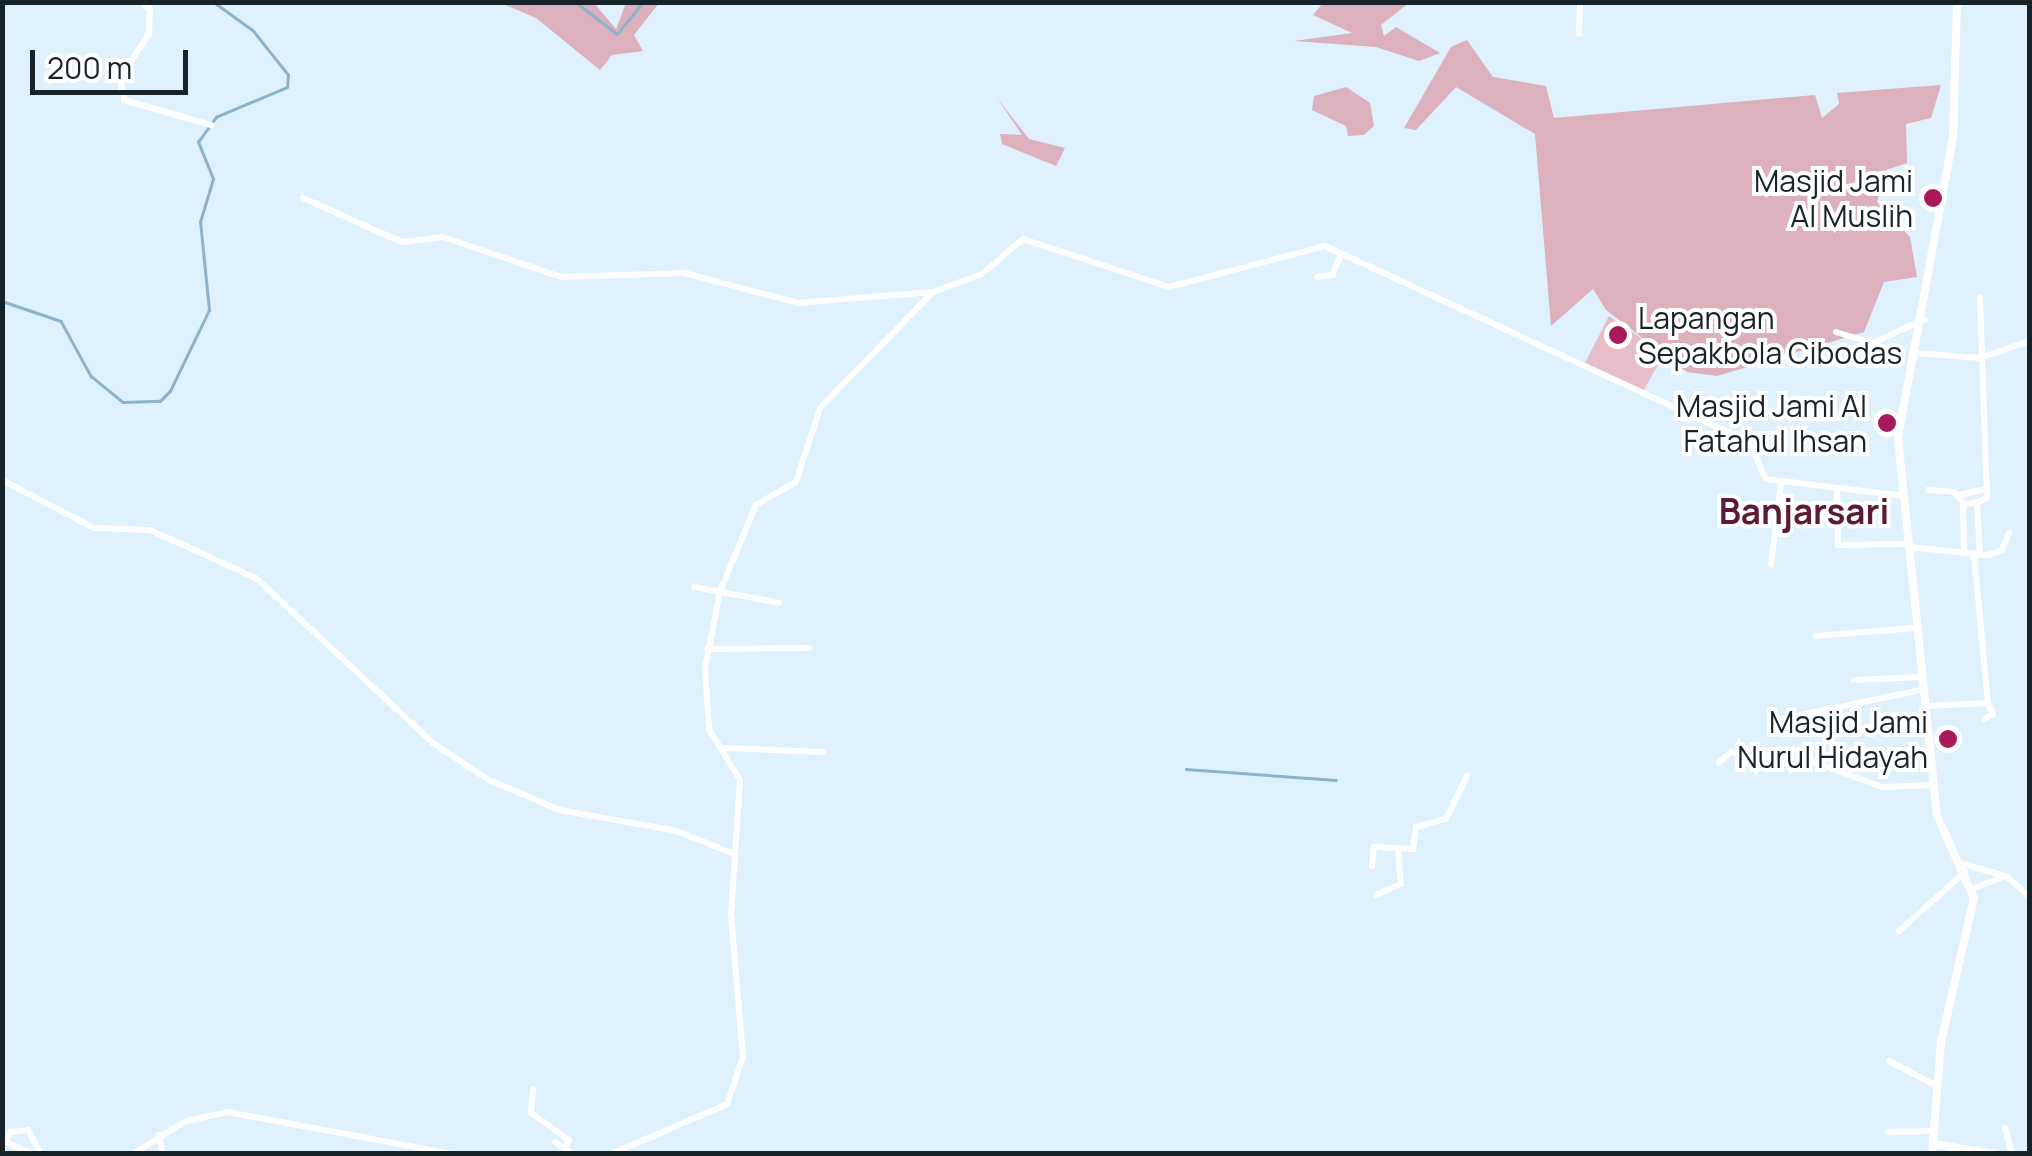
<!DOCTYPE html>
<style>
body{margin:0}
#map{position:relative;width:2032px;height:1156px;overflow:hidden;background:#dff1fd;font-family:Manrope,sans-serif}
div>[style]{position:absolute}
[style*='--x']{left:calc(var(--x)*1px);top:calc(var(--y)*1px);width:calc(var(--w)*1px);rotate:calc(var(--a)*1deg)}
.green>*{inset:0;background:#e6bdc8}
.forest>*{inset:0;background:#dcb0bc}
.stream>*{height:2.5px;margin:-1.25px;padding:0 1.25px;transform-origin:1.25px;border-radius:1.25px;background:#8db3cc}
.street>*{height:6px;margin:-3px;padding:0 3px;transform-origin:3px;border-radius:3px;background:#fff}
.secondary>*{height:8px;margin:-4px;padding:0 4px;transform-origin:4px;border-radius:4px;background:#fff}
.dots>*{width:28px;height:28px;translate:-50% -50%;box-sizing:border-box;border:5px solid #fff;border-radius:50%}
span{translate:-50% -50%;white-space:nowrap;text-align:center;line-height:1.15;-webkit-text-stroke:8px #fff;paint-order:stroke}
.poi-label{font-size:30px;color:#172229}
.right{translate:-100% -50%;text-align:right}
.left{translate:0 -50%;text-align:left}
.quarter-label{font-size:35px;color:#5d1a34;font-weight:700}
.frame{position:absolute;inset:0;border:5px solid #172229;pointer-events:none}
.scale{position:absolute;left:30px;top:50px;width:158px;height:45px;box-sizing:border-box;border:5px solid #172229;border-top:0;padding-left:12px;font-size:30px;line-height:35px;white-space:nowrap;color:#172229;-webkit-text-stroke:8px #fff;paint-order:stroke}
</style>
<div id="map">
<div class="green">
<i style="clip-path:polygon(1609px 316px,1664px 354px,1644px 390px,1585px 363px)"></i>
</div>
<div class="forest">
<i style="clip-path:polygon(594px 3px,616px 29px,626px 3px,659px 3px,634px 35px,643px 51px,612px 55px,600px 70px,536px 18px,503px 4px)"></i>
<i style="clip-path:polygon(1323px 3px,1409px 3px,1381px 25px,1384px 36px,1396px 27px,1440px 53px,1419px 61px,1376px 47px,1294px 41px,1352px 33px,1313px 15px)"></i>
<i style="clip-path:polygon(1467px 40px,1493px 77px,1546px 86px,1554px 118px,1815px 95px,1822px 118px,1839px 104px,1837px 93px,1941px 85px,1931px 118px,1906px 124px,1907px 163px,1874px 174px,1882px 185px,1877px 202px,1910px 237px,1917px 277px,1884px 282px,1864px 332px,1717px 376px,1687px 372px,1606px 310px,1593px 289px,1551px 326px,1535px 134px,1456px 87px,1416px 130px,1404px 128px,1451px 47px)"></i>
<i style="clip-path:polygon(1346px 87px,1370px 103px,1374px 126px,1364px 135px,1348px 136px,1346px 126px,1312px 110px,1314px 96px)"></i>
<i style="clip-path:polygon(997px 98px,1029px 139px,1065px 148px,1056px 166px,1002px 144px,1000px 134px,1022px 135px)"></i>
</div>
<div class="stream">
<i style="--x:576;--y:2;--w:52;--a:38"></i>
<i style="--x:617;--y:34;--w:41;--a:-50.9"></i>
<i style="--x:2;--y:301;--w:62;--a:18.7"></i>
<i style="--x:61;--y:321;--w:63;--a:61.4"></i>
<i style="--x:91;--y:376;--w:41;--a:39.1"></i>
<i style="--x:123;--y:402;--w:37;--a:-2"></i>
<i style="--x:160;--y:401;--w:14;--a:-45"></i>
<i style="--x:170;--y:391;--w:90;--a:-64.3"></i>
<i style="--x:209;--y:310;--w:88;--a:-95.8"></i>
<i style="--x:200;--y:222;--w:45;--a:-73.2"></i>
<i style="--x:213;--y:179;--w:40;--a:-112"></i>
<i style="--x:198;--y:142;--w:31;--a:-54"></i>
<i style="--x:216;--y:117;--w:77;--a:-22.9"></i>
<i style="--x:287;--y:87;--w:12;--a:-85"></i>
<i style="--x:288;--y:75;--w:56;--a:-128.5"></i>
<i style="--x:253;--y:31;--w:49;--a:-144.1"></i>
<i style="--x:1186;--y:769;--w:150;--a:4.2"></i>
</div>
<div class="street">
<i style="--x:140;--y:2;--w:12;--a:35"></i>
<i style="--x:150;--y:9;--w:25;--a:92"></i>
<i style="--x:149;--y:34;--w:52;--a:124"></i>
<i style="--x:120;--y:77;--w:23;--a:80"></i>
<i style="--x:124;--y:100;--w:91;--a:16"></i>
<i style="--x:1579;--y:34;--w:32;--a:-88"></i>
<i style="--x:303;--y:198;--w:108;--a:24"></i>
<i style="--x:402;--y:242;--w:41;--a:-7"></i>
<i style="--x:443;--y:237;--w:125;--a:18.7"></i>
<i style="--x:561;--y:277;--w:123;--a:-1.9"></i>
<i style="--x:684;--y:273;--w:118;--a:14.7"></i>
<i style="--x:798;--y:303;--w:135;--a:-4.7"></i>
<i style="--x:933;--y:292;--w:52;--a:-20.2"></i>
<i style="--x:982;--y:274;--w:54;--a:-40.5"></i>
<i style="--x:1023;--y:239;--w:154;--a:18.2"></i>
<i style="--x:1169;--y:287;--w:161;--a:-14.7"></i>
<i style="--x:1325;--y:246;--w:446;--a:24.8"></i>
<i style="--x:1730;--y:433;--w:27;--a:34"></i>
<i style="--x:1752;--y:448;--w:34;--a:66"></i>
<i style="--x:1766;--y:479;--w:139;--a:7"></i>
<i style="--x:1317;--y:277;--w:15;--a:-8"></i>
<i style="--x:1332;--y:275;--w:22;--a:-66"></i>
<i style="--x:1980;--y:298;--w:200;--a:88"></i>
<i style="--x:1987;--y:498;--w:11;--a:158"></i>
<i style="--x:1977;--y:502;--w:53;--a:86.8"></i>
<i style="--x:1836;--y:332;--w:39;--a:17"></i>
<i style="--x:1873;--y:343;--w:57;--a:-24.8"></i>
<i style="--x:1915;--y:353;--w:65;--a:4.4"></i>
<i style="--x:1980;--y:358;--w:53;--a:-18.8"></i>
<i style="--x:2;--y:480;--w:104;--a:27.6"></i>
<i style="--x:94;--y:528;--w:56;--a:2"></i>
<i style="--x:150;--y:530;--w:116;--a:24.4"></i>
<i style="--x:256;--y:578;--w:242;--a:43"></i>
<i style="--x:433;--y:743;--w:67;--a:33.5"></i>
<i style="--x:489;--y:780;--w:77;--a:22.9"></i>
<i style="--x:560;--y:810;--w:119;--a:10.2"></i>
<i style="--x:677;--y:831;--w:59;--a:21.8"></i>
<i style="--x:1837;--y:489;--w:56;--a:89"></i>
<i style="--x:1838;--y:545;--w:71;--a:-0.8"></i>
<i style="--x:1928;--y:490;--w:26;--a:4"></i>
<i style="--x:1954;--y:492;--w:16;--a:50"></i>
<i style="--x:1958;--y:495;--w:29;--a:-12"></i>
<i style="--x:1909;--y:547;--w:78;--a:5.9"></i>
<i style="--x:1987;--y:555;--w:15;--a:-16"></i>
<i style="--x:2001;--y:551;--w:20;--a:-66"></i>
<i style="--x:1964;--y:552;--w:47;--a:-91.2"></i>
<i style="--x:1963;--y:505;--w:14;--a:-12"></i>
<i style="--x:1771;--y:565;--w:82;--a:-83"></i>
<i style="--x:694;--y:587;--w:87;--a:10.5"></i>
<i style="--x:1816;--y:636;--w:100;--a:-4.6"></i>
<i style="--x:707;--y:649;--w:102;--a:-0.6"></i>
<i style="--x:1854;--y:680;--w:65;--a:-2.6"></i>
<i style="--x:1925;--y:706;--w:63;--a:-2.7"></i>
<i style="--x:1988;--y:703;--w:149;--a:-95.4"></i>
<i style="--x:1790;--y:717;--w:134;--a:-11.6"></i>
<i style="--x:1984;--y:719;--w:10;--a:-29"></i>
<i style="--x:1993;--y:714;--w:12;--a:-114"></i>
<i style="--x:726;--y:748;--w:97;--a:2.4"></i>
<i style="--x:1719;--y:762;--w:16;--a:-40"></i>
<i style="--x:1731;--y:752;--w:24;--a:19"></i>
<i style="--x:1754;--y:760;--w:40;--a:-16"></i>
<i style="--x:1792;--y:749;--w:21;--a:93"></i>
<i style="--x:1791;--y:770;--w:24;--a:-19"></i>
<i style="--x:1814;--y:762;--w:72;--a:20.2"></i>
<i style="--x:1882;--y:787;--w:53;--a:-2.2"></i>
<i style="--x:1963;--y:864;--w:45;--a:15.6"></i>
<i style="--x:2006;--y:876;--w:32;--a:41"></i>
<i style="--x:1372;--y:866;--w:19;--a:-84"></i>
<i style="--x:1374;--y:847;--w:39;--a:3"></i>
<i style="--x:1413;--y:849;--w:22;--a:-82"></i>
<i style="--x:1416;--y:827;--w:31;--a:-15"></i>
<i style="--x:1446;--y:819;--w:48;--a:-64"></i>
<i style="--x:1972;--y:889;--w:33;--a:-21"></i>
<i style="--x:1376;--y:895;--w:27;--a:-24"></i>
<i style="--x:1401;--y:884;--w:34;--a:-95"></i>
<i style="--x:1899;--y:931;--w:89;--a:-41.8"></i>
<i style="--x:1889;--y:1061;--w:52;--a:27.6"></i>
<i style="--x:533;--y:1089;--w:24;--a:95"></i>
<i style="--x:531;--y:1113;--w:47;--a:35.4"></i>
<i style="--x:569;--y:1140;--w:10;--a:114"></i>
<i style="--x:2005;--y:1128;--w:27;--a:75"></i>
<i style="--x:1888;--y:1132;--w:45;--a:-1.3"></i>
<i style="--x:159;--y:1135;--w:19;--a:78"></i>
<i style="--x:555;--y:1142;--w:22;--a:34"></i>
<i style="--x:33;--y:1154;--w:30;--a:-156"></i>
<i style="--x:6;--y:1142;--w:11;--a:-68"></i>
<i style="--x:10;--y:1132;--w:18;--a:-6"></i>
<i style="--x:28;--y:1130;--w:27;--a:62"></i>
<i style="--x:133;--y:1154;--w:62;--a:-31.9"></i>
<i style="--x:186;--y:1121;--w:43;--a:-12.1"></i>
<i style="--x:228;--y:1112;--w:228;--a:10.6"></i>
<i style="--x:611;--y:1154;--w:126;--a:-23.3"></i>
<i style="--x:727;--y:1104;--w:50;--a:-71.2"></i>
<i style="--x:743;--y:1057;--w:143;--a:-94.8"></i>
<i style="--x:731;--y:915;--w:135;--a:-86.2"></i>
<i style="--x:740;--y:780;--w:60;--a:-121.3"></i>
<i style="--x:709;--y:729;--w:60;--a:-93.8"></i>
<i style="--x:705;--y:669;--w:79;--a:-79.1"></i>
<i style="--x:720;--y:591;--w:93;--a:-67.3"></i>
<i style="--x:756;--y:505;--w:46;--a:-29.9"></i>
<i style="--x:796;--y:482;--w:78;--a:-72"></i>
<i style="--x:820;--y:408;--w:161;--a:-45.8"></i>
</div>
<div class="secondary">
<i style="--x:1933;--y:1144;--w:62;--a:9.3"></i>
<i style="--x:1932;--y:1154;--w:112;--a:-85.4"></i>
<i style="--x:1941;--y:1042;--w:148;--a:-77.1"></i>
<i style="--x:1974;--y:898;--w:90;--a:-114.3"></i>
<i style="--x:1937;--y:816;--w:381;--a:-95.9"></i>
<i style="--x:1898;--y:437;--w:304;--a:-79.6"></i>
<i style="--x:1953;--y:138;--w:136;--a:-88.3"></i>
</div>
<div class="dots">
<i style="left:1933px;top:198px;background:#a81959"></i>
<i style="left:1618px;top:335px;background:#a81959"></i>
<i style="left:1887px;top:423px;background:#a81959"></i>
<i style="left:1948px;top:739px;background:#a81959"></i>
</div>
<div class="poi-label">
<span class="right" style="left:1913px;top:198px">Masjid Jami<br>Al Muslih</span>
<span class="left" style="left:1638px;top:335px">Lapangan<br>Sepakbola Cibodas</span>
<span class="right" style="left:1867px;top:423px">Masjid Jami Al<br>Fatahul Ihsan</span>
<span class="right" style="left:1928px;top:739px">Masjid Jami<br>Nurul Hidayah</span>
</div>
<div class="quarter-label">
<span style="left:1804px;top:511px">Banjarsari</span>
</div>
<div class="frame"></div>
<div class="scale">200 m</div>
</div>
